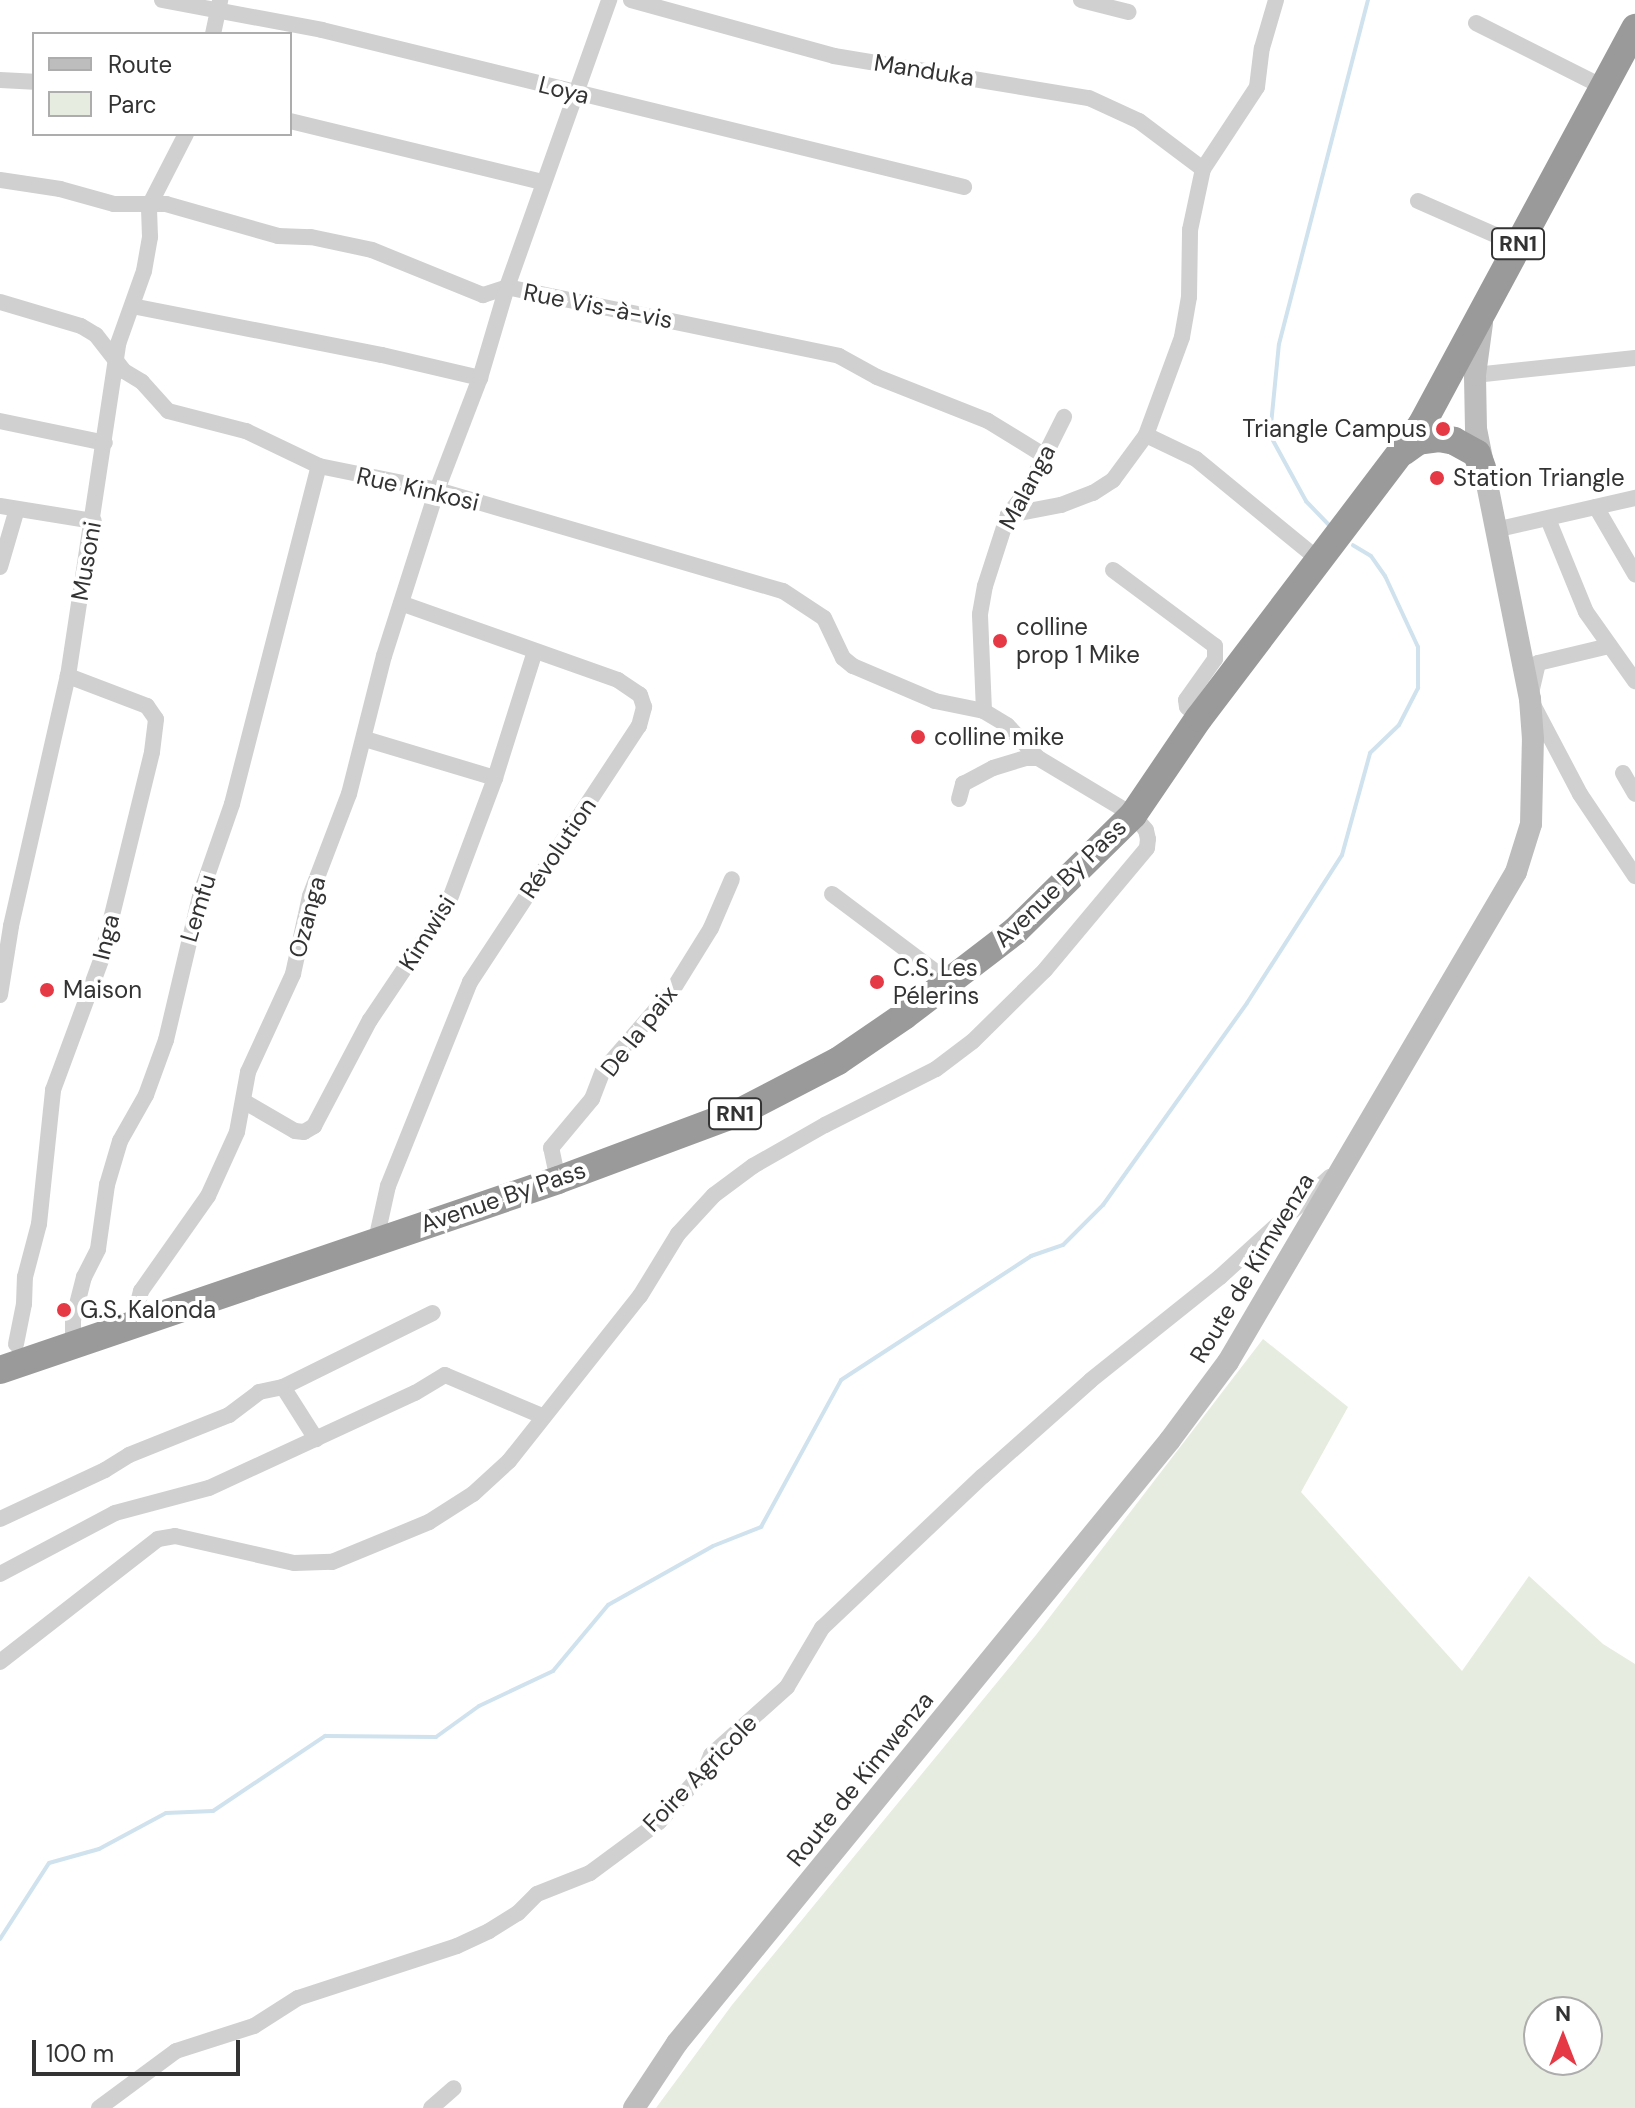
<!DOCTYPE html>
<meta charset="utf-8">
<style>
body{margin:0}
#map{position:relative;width:1635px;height:2108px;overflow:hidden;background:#fff;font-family:"DM Sans",sans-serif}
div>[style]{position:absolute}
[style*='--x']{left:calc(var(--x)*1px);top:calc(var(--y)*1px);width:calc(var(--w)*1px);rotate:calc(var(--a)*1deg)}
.green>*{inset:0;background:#e6ecdf}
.stream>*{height:4px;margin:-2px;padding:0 2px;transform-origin:2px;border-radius:2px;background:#cfe2ee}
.street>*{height:16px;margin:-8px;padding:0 8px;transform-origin:8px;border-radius:8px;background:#d0d0d0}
.secondary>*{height:22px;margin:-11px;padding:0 11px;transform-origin:11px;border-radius:11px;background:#bdbdbd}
.highway>*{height:28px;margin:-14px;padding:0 14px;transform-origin:14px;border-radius:14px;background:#9a9a9a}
.dots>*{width:22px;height:22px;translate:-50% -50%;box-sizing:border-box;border:4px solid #fff;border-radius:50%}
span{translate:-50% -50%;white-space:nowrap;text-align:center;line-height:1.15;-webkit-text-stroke:8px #fff;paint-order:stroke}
.shield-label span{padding:2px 6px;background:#fff;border:2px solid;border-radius:6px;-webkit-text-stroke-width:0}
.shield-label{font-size:22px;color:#333;font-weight:700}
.street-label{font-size:24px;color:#333}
.poi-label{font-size:24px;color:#333}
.right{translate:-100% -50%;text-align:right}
.left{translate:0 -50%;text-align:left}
.legend{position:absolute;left:32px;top:32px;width:260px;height:104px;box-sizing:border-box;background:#fff;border:2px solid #adadad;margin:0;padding:10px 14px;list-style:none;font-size:24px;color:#333}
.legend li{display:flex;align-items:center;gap:16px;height:40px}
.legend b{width:40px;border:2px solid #adadad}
.north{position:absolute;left:1523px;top:1996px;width:80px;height:80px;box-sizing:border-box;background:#fff;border:2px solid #adadad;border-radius:50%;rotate:0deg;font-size:22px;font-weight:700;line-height:32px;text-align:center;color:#333}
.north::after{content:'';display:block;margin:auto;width:28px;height:36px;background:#e63946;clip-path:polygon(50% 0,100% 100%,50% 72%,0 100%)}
.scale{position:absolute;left:32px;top:2040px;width:208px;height:36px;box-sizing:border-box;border:4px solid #333;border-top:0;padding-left:10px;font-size:24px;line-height:28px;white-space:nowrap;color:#333;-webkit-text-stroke:6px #fff;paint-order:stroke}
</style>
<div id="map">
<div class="green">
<i style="clip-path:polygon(evenodd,1263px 1339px,1348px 1407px,1301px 1492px,1462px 1671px,1529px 1576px,1603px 1644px,1635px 1664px,1635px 2108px,656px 2108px,732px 2005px,1036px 1635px,1263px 1339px,1539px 2012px,1587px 2012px,1587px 2060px,1539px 2060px,1539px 2012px)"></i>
</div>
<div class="stream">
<i style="--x:1329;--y:525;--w:33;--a:-134"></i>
<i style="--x:1306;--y:501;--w:75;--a:-118.6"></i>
<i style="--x:1270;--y:435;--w:91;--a:-84.4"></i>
<i style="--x:1279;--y:344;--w:355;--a:-75.5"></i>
<i style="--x:0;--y:1939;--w:90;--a:-57.2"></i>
<i style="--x:49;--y:1863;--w:52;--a:-15.6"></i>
<i style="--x:99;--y:1849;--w:76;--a:-28.2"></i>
<i style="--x:166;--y:1813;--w:47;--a:-2.4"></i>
<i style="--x:213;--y:1811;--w:135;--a:-33.8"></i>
<i style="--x:325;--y:1736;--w:111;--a:0.5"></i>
<i style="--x:436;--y:1737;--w:53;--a:-35.8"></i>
<i style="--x:479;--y:1706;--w:82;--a:-25.3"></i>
<i style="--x:553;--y:1671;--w:86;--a:-50.2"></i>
<i style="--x:608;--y:1605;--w:120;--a:-29.3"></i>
<i style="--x:713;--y:1546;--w:52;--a:-21.6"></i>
<i style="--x:761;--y:1527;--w:167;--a:-61.4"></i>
<i style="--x:841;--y:1380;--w:227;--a:-33.1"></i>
<i style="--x:1031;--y:1256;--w:34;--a:-19"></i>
<i style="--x:1063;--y:1245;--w:57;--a:-45"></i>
<i style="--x:1103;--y:1205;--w:248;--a:-54.5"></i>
<i style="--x:1247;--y:1003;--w:176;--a:-57.3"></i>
<i style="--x:1342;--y:855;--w:106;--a:-74.6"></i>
<i style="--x:1370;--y:753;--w:40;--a:-44"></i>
<i style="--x:1399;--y:725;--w:42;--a:-62.8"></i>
<i style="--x:1418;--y:688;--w:41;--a:-90"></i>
<i style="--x:1418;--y:647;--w:78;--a:-114.9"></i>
<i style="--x:1385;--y:576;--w:24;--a:-125"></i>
<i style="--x:1371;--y:556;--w:21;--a:-149"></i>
</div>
<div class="street">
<i style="--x:162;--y:0;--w:163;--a:10.6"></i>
<i style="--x:322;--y:30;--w:661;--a:13.74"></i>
<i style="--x:631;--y:0;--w:211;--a:15.4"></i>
<i style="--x:834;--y:56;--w:258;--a:9.4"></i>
<i style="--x:1089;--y:98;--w:55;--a:24.7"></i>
<i style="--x:1139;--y:121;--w:80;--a:36.9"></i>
<i style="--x:1081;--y:0;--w:49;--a:14.3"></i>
<i style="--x:1476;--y:23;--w:142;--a:26.7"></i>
<i style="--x:213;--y:34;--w:35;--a:-78"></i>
<i style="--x:0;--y:80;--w:34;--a:3"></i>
<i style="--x:290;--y:121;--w:260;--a:13.6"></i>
<i style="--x:0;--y:180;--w:61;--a:8.5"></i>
<i style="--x:60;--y:189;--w:56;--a:15.5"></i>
<i style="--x:114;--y:204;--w:52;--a:0"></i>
<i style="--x:166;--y:204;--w:116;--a:15.9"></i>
<i style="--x:278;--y:236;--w:33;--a:2"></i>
<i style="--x:311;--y:237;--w:62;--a:12"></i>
<i style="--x:372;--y:250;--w:120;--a:22.1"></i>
<i style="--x:483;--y:295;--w:25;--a:-18"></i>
<i style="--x:507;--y:287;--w:339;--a:11.7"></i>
<i style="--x:839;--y:356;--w:43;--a:28.9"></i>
<i style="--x:877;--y:377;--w:119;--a:21.6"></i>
<i style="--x:988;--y:421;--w:67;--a:31.6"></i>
<i style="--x:1418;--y:201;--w:109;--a:23.7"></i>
<i style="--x:0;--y:302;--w:84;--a:16.5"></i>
<i style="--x:81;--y:326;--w:17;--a:31"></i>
<i style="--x:96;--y:335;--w:46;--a:52.1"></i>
<i style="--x:124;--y:371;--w:21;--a:31"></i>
<i style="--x:142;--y:382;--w:39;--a:48"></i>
<i style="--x:168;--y:411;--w:81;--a:14.4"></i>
<i style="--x:246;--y:431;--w:81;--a:25.6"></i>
<i style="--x:319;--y:466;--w:120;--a:11.5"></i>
<i style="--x:437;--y:490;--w:360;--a:16.3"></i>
<i style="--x:783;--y:591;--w:49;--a:33.4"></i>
<i style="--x:824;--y:618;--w:44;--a:64.6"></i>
<i style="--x:843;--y:658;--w:13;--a:39"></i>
<i style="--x:853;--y:666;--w:89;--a:23.1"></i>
<i style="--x:935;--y:701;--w:50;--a:11.5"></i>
<i style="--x:132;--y:306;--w:255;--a:11.1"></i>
<i style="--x:382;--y:355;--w:101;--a:13.2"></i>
<i style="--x:1475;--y:375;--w:161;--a:-6.1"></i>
<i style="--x:0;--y:421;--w:107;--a:11.8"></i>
<i style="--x:1146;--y:435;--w:55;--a:25.6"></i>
<i style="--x:1196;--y:459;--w:161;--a:39.4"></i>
<i style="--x:0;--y:506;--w:95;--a:9.1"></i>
<i style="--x:1596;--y:507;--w:78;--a:59.8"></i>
<i style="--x:1008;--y:515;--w:54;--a:-10.7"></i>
<i style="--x:1061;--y:505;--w:34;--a:-21"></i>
<i style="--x:1093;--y:493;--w:24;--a:-33"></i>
<i style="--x:1113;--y:480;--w:56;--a:-53.7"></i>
<i style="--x:1146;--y:435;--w:104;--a:-69.8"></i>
<i style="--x:1182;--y:337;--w:41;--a:-80.1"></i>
<i style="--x:1189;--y:297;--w:67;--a:-89.1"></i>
<i style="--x:1190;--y:230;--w:62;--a:-78"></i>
<i style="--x:1203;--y:169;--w:98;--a:-56.6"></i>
<i style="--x:1257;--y:87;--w:39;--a:-83"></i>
<i style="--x:1262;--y:48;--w:50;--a:-73.7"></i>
<i style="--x:1548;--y:519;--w:100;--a:67.8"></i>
<i style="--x:1586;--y:612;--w:85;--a:54.6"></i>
<i style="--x:1495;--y:530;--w:144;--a:-12.9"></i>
<i style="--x:0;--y:567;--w:60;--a:-73.7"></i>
<i style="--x:1113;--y:570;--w:127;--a:36.7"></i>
<i style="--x:1215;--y:646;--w:13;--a:90"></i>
<i style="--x:1215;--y:659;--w:50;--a:125.3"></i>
<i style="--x:1186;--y:700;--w:7;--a:82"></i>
<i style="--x:1187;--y:707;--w:16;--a:43"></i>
<i style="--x:1609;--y:646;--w:73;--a:166.5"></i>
<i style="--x:1538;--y:663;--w:37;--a:103"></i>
<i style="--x:1530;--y:699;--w:107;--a:62.2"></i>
<i style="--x:1580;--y:794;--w:99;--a:56.1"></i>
<i style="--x:365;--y:739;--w:136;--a:16.7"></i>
<i style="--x:1623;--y:773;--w:24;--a:60"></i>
<i style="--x:959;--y:799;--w:16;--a:-75"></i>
<i style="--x:963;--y:784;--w:34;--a:-28"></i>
<i style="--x:993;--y:768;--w:34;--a:-17"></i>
<i style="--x:1026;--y:758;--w:12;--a:0"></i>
<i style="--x:832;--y:894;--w:146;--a:36.9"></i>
<i style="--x:0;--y:995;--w:70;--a:-80.9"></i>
<i style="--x:11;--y:926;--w:256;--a:-77.2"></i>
<i style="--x:68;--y:676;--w:336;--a:-81.4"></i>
<i style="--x:118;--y:344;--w:77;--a:-70.4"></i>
<i style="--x:144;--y:271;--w:35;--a:-80"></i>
<i style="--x:150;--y:237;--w:31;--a:-92"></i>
<i style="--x:149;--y:206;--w:81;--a:-62.8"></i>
<i style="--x:245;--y:1102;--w:58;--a:30.1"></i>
<i style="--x:295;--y:1131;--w:9;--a:6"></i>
<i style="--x:304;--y:1132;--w:12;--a:-31"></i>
<i style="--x:314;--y:1126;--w:120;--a:-62.2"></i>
<i style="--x:370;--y:1020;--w:140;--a:-56.1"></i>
<i style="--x:448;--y:904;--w:134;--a:-69.5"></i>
<i style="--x:495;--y:778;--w:133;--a:-72.5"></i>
<i style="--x:558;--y:1180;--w:33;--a:-102"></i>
<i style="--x:551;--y:1148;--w:64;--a:-50.1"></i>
<i style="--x:592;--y:1099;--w:30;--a:-69"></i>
<i style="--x:603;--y:1071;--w:106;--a:-49.2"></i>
<i style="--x:672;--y:991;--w:74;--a:-58.2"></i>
<i style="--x:711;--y:928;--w:53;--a:-66.8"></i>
<i style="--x:376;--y:1240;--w:55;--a:-77.5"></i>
<i style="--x:388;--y:1186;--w:220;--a:-68.1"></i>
<i style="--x:470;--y:982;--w:307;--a:-56.6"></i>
<i style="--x:639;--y:726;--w:20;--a:-75"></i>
<i style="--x:644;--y:707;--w:13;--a:-108"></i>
<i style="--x:640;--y:695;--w:27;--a:-146"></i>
<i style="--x:618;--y:680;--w:230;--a:-160.5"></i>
<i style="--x:133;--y:1323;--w:33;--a:-76"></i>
<i style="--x:141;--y:1291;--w:116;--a:-54.8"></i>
<i style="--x:208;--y:1196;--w:70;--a:-65.6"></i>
<i style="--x:237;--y:1132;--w:61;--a:-79.6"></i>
<i style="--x:248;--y:1072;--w:108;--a:-65.3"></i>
<i style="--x:293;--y:974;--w:80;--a:-77.7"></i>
<i style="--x:310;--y:896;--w:109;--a:-69.1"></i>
<i style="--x:349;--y:794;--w:142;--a:-75.8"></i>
<i style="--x:384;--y:656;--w:174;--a:-72.3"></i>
<i style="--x:437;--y:490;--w:120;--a:-69"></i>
<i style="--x:480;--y:378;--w:95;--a:-73.5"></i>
<i style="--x:507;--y:287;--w:305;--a:-70.4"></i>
<i style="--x:16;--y:1344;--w:41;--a:-78.7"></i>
<i style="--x:24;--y:1304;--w:27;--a:-88"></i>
<i style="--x:25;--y:1277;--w:55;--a:-75.2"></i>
<i style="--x:39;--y:1224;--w:135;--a:-84"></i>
<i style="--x:53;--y:1090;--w:139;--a:-69.7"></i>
<i style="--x:101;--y:960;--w:214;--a:-76.2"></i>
<i style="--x:152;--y:752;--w:33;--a:-83"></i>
<i style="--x:156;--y:719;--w:16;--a:-125"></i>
<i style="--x:147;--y:706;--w:85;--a:-159.2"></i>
<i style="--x:73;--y:1344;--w:24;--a:-90"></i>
<i style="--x:73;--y:1320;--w:44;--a:-75.7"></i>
<i style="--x:84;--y:1277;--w:31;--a:-63"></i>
<i style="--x:98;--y:1249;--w:65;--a:-82"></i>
<i style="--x:107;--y:1185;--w:46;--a:-73.5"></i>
<i style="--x:120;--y:1141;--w:53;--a:-60.5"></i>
<i style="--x:146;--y:1095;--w:59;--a:-70"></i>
<i style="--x:166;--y:1040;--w:148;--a:-76.7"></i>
<i style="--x:200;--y:896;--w:97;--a:-70.8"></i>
<i style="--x:232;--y:804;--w:349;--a:-75.6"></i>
<i style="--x:283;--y:1387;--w:62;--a:57.6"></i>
<i style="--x:0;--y:1519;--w:116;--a:-25"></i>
<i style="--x:105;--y:1470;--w:28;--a:-32"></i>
<i style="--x:129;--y:1455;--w:108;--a:-21.8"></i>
<i style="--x:229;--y:1415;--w:38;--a:-37"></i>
<i style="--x:259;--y:1392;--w:25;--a:-12"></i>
<i style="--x:283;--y:1387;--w:167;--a:-26.3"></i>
<i style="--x:0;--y:1574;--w:130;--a:-27.9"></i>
<i style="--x:115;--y:1513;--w:97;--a:-14.9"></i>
<i style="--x:209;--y:1488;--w:227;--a:-24.8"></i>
<i style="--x:415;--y:1393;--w:35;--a:-31"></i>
<i style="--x:445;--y:1375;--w:105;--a:22.9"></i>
<i style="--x:0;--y:1662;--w:200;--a:-37.9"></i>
<i style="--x:158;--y:1539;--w:17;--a:-10"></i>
<i style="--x:175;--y:1536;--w:122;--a:12.8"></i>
<i style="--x:294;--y:1563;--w:38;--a:-2"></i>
<i style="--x:332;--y:1562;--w:105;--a:-22.4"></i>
<i style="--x:429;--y:1522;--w:52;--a:-32.5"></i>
<i style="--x:473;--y:1494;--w:49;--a:-42.5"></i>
<i style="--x:509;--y:1461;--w:211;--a:-51.6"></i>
<i style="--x:640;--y:1296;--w:73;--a:-58.5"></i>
<i style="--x:678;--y:1234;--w:53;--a:-47.3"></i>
<i style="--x:714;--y:1195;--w:49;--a:-36.6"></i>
<i style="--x:753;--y:1166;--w:83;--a:-29.7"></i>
<i style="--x:825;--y:1125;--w:124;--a:-26.8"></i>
<i style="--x:936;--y:1069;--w:46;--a:-37.1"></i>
<i style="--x:973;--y:1041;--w:101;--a:-44.6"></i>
<i style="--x:1045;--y:970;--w:159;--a:-50.1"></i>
<i style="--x:1147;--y:848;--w:9;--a:-84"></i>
<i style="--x:1148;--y:839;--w:9;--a:-103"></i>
<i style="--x:1146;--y:830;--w:20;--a:-131"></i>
<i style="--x:1133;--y:815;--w:111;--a:-149"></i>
<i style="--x:1038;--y:758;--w:45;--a:-133.2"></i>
<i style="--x:1007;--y:725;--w:27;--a:-149"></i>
<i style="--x:984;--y:711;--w:97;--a:-92.4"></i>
<i style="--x:980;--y:614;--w:28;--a:-80"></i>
<i style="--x:985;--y:586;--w:75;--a:-72.1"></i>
<i style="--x:1008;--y:515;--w:31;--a:-52"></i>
<i style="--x:1027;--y:491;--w:83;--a:-63.4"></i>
<i style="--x:99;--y:2108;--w:96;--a:-36.5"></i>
<i style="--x:176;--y:2051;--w:82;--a:-17.8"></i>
<i style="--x:254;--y:2026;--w:52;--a:-32.5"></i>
<i style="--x:298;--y:1998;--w:167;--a:-18.1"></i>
<i style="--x:457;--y:1946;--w:35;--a:-25"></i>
<i style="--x:489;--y:1931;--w:34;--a:-32"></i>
<i style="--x:518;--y:1913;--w:27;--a:-45"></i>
<i style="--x:537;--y:1894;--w:57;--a:-21.6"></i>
<i style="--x:590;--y:1873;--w:86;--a:-36.5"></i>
<i style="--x:659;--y:1822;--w:69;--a:-48.5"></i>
<i style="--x:705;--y:1770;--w:16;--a:-68"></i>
<i style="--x:711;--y:1755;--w:102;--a:-41.8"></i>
<i style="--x:787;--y:1687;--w:69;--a:-59.3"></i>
<i style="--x:822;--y:1628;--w:221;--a:-43.4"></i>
<i style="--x:983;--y:1476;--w:144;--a:-41.6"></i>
<i style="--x:1091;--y:1380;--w:165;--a:-38.6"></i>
<i style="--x:1220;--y:1277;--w:149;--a:-42.3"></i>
<i style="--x:431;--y:2108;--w:30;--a:-41"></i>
</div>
<div class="secondary">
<i style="--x:634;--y:2108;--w:78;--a:-56.5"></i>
<i style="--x:677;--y:2043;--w:779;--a:-50.73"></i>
<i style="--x:1170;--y:1440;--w:97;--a:-53.4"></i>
<i style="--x:1228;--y:1362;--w:568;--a:-59.55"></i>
<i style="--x:1516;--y:872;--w:50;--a:-72.6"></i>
<i style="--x:1531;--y:824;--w:85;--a:-88.7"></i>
<i style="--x:1533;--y:739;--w:40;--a:-94.3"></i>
<i style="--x:1530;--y:699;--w:275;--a:-101.3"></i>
<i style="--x:1476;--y:429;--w:54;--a:-91.1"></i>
<i style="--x:1475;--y:375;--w:52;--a:-82.3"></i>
</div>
<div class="highway">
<i style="--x:1403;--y:452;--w:19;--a:-36"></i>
<i style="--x:1418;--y:441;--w:21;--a:-8"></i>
<i style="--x:1439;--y:438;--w:15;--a:11"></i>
<i style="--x:1454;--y:441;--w:26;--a:29"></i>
<i style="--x:1477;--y:454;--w:15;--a:70"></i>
<i style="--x:0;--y:1370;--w:589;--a:-18.8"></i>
<i style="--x:558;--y:1180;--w:194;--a:-20.5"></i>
<i style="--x:740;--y:1112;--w:110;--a:-27.5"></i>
<i style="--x:838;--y:1061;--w:80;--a:-34.3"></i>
<i style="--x:904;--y:1016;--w:140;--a:-37.4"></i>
<i style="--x:1015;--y:931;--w:165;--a:-44.5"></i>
<i style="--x:1133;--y:815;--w:117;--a:-55.8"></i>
<i style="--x:1199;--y:718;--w:369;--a:-52.8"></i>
<i style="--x:1422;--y:424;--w:450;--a:-61.7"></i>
</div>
<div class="dots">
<i style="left:1443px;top:429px;background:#e63946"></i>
<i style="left:1437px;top:478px;background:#e63946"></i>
<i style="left:1000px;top:641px;background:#e63946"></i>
<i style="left:918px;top:737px;background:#e63946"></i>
<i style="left:877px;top:982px;background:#e63946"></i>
<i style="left:47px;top:990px;background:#e63946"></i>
<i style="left:64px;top:1310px;background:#e63946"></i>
</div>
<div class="shield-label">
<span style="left:1518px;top:244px">RN1</span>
<span style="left:735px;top:1114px">RN1</span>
</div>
<div class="street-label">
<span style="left:924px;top:70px;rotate:9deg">Manduka</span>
<span style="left:564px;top:90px;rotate:14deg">Loya</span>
<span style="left:598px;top:306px;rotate:11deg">Rue Vis-à-vis</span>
<span style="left:1027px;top:487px;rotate:-62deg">Malanga</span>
<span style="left:418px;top:489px;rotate:13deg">Rue Kinkosi</span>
<span style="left:86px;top:561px;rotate:-80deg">Musoni</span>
<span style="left:558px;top:848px;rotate:-56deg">Révolution</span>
<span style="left:1060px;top:883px;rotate:-44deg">Avenue By Pass</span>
<span style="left:198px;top:908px;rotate:-73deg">Lemfu</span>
<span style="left:307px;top:917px;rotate:-75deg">Ozanga</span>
<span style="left:427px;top:933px;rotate:-58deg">Kimwisi</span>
<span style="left:106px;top:937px;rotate:-76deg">Inga</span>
<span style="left:639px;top:1031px;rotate:-52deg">De la paix</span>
<span style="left:503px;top:1197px;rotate:-19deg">Avenue By Pass</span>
<span style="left:1252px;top:1268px;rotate:-59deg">Route de Kimwenza</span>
<span style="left:700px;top:1773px;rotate:-46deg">Foire Agricole</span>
<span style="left:860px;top:1779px;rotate:-51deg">Route de Kimwenza</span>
</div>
<div class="poi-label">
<span class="right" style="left:1427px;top:429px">Triangle Campus</span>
<span class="left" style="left:1453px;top:478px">Station Triangle</span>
<span class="left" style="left:1016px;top:641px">colline<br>prop 1 Mike</span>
<span class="left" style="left:934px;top:737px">colline mike</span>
<span class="left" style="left:893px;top:982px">C.S. Les<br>Pélerins</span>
<span class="left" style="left:63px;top:990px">Maison</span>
<span class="left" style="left:80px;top:1310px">G.S. Kalonda</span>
</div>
<ul class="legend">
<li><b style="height:10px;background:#bdbdbd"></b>Route</li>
<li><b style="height:22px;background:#e6ecdf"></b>Parc</li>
</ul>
<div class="north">N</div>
<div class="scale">100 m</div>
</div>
